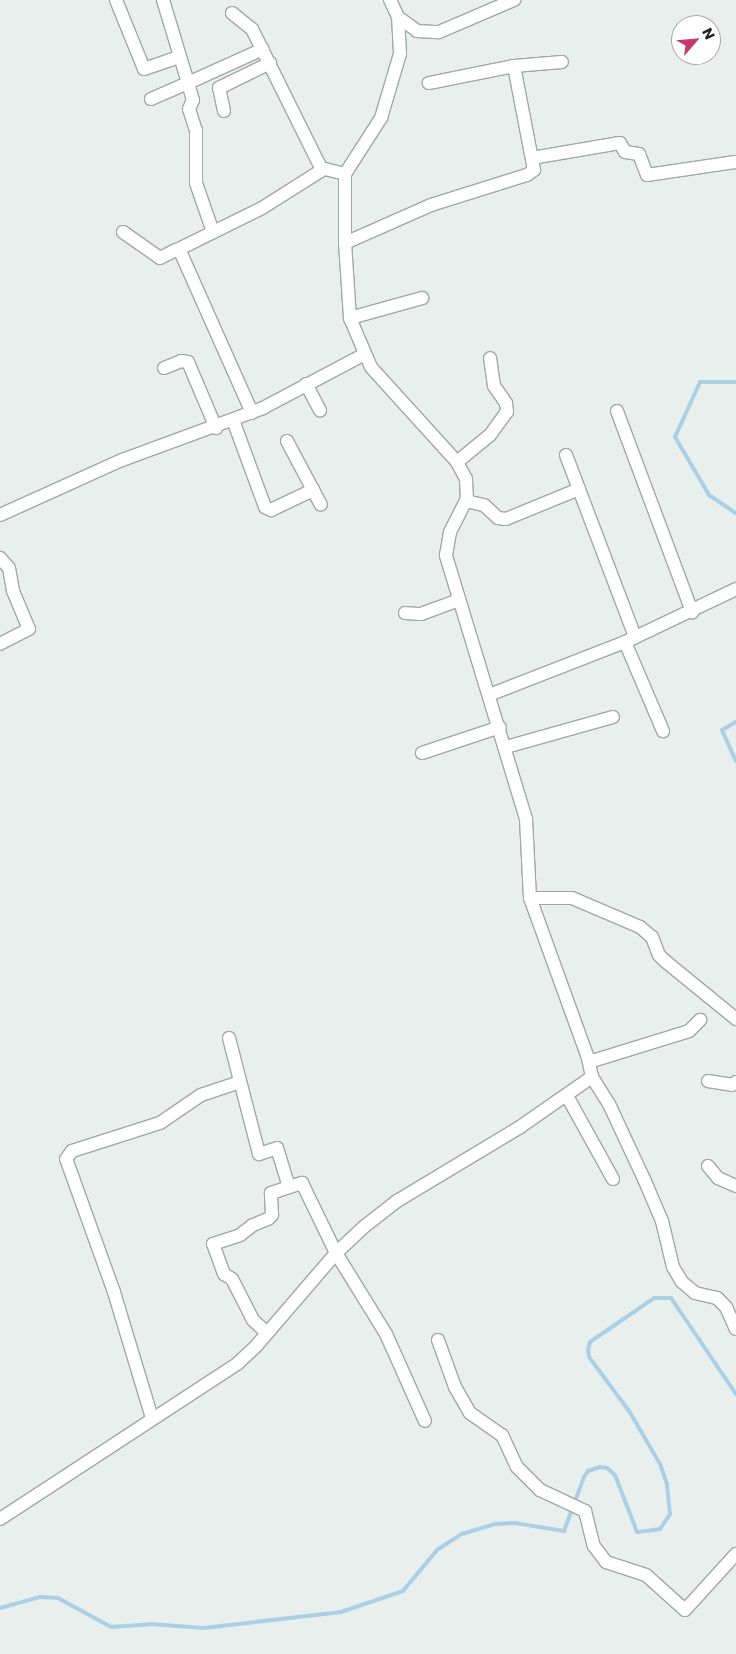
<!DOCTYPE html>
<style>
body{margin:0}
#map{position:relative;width:736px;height:1654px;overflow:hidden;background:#e9efec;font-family:Poppins,sans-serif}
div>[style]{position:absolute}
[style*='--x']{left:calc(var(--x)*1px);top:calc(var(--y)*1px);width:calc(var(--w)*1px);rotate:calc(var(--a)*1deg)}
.stream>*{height:4px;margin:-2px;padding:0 2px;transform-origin:2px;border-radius:2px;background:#abd0e6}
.roads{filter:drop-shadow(1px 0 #a2a7a5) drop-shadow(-1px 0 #a2a7a5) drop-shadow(0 1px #a2a7a5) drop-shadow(0 -1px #a2a7a5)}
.minor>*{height:12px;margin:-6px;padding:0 6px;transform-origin:6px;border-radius:6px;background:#fff}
span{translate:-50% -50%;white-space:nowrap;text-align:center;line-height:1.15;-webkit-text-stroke:4.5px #fff;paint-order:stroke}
.north{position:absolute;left:671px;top:15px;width:50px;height:50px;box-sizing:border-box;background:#fff;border:1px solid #a7a7a7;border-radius:50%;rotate:63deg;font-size:14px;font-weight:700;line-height:20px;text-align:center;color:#222423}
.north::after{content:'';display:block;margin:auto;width:18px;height:22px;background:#c5396e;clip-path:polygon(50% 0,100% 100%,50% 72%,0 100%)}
</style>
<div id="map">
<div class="stream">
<i style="--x:736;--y:382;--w:36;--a:180"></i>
<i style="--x:700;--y:382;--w:60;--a:114.4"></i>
<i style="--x:675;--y:437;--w:67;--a:59.6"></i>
<i style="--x:709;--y:495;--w:32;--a:34"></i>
<i style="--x:736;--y:722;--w:16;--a:150"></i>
<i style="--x:722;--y:730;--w:34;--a:66"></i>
<i style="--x:0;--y:1608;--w:41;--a:-15.4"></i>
<i style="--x:40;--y:1597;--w:18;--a:3"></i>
<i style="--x:58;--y:1598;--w:60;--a:28.7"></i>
<i style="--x:111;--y:1627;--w:39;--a:-4"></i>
<i style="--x:150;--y:1624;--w:54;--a:4.2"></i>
<i style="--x:204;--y:1628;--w:138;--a:-6.7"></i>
<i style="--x:341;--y:1612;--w:65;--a:-18.7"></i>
<i style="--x:403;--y:1591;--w:53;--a:-50.3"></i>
<i style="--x:437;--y:1550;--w:30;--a:-33"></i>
<i style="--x:462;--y:1534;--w:34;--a:-17"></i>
<i style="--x:494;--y:1524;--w:21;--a:-3"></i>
<i style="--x:515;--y:1523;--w:50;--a:9.3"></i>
<i style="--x:564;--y:1531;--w:58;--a:-69.7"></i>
<i style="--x:584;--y:1477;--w:7;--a:-56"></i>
<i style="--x:588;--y:1471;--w:13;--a:-18"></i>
<i style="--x:600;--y:1467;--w:7;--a:8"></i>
<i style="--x:607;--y:1468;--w:11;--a:41"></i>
<i style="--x:615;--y:1475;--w:61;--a:68.9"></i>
<i style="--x:637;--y:1532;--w:23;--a:-7"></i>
<i style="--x:660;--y:1529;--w:18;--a:-56"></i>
<i style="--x:670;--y:1514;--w:30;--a:-96"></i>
<i style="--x:667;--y:1484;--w:21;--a:-109"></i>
<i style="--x:660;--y:1464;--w:61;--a:-120.3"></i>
<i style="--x:629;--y:1411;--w:67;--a:-126.5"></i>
<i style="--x:589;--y:1357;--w:7;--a:-98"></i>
<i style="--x:588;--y:1350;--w:8;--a:-76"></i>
<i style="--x:590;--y:1342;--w:78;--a:-34.5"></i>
<i style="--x:654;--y:1298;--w:17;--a:0"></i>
<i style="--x:671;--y:1298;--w:116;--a:55.9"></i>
</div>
<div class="roads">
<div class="minor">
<i style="--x:116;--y:0;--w:74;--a:67.9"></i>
<i style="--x:144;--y:69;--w:37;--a:-19"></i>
<i style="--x:163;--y:0;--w:87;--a:73.2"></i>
<i style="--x:188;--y:83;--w:82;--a:-24.4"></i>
<i style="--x:232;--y:13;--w:26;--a:39"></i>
<i style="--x:252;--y:29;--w:155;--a:63.6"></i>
<i style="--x:321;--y:168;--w:25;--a:14"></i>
<i style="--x:398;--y:17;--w:24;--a:36"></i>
<i style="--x:417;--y:31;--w:22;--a:3"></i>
<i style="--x:439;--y:32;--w:82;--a:-23.1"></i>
<i style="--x:514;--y:66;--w:48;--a:-4.8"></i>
<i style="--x:151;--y:99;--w:40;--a:-23.4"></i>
<i style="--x:188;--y:83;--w:18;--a:74"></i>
<i style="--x:193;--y:100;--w:10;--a:114"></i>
<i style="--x:189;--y:109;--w:23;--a:72"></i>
<i style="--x:196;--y:131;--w:52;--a:90"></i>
<i style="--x:196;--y:183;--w:52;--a:70.9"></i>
<i style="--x:224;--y:111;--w:24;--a:-102"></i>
<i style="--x:219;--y:88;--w:57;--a:-26.1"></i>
<i style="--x:532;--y:158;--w:89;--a:-9.7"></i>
<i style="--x:620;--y:143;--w:10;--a:61"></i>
<i style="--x:625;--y:152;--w:14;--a:8"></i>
<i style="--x:639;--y:154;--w:22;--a:69"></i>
<i style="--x:647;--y:175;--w:89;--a:-8.4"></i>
<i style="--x:123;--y:232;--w:45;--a:35.1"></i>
<i style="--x:160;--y:258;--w:18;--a:-27"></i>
<i style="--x:176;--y:250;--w:4;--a:14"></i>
<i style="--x:180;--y:251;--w:177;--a:66"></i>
<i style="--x:345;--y:243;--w:94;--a:-23.8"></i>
<i style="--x:431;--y:205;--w:101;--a:-17.4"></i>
<i style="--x:527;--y:175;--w:9;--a:-36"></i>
<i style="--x:534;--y:170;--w:106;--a:-100.9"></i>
<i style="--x:514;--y:66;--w:87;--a:168.7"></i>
<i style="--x:179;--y:249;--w:93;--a:-26.3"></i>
<i style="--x:262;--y:208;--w:71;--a:-32.3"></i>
<i style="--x:350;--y:318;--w:75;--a:-15.5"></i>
<i style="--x:164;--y:368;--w:18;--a:-22"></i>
<i style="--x:181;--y:361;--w:7;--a:8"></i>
<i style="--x:188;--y:362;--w:72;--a:67"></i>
<i style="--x:306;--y:384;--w:30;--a:62"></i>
<i style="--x:617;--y:411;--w:215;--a:69.5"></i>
<i style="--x:233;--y:420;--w:93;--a:69.8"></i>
<i style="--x:265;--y:507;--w:7;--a:27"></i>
<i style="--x:271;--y:510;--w:47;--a:-25.5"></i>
<i style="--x:287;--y:441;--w:72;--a:62"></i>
<i style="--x:566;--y:455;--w:195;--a:69.2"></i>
<i style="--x:457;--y:462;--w:43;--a:-39.3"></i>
<i style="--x:490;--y:435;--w:29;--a:-54"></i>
<i style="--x:507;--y:412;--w:9;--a:-96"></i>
<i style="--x:506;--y:403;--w:21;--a:-125"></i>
<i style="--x:494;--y:386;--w:28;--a:-98"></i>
<i style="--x:466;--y:501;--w:18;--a:13"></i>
<i style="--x:484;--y:505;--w:19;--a:43"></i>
<i style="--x:498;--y:518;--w:8;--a:7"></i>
<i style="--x:506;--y:519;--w:79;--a:-22.3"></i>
<i style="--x:0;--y:515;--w:134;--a:-24.3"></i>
<i style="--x:122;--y:460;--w:150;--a:-20.2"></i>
<i style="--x:263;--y:408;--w:113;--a:-27.9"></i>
<i style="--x:0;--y:558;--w:13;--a:48"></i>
<i style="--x:9;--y:568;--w:23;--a:80"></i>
<i style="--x:13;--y:591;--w:41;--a:67.2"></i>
<i style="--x:29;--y:629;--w:33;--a:153"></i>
<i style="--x:405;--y:613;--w:16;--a:4"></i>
<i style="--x:421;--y:614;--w:40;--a:-20.2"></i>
<i style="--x:625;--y:642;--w:97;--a:66.9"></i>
<i style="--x:489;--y:695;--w:146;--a:-21.3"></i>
<i style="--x:625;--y:642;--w:123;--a:-25.5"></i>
<i style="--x:506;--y:747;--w:111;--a:-15.7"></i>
<i style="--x:422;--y:753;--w:82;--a:-18.4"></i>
<i style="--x:530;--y:898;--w:42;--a:0"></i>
<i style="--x:572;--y:898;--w:74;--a:23.1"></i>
<i style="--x:640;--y:927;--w:16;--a:40"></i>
<i style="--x:652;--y:937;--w:19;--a:69"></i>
<i style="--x:659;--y:955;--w:8;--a:45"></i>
<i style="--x:665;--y:961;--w:92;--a:39.2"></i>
<i style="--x:229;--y:1038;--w:120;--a:75.5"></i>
<i style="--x:259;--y:1154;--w:19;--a:-18"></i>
<i style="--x:277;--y:1148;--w:41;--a:72.9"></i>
<i style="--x:589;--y:1062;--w:105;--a:-17.2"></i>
<i style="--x:689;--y:1031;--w:16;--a:-45"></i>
<i style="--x:592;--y:1077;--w:32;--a:58"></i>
<i style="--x:609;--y:1104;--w:83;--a:65"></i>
<i style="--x:644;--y:1179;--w:46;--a:66.8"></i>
<i style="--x:662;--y:1221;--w:47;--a:76.6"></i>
<i style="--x:673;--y:1267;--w:17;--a:59"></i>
<i style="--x:682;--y:1282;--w:17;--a:40"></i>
<i style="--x:695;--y:1293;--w:23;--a:13"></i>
<i style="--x:717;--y:1298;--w:13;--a:45"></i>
<i style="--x:726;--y:1307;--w:24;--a:66"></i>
<i style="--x:708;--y:1081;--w:24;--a:9"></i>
<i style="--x:732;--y:1085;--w:5;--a:-37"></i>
<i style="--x:567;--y:1096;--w:95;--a:61"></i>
<i style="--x:708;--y:1166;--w:16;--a:50"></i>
<i style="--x:718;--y:1178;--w:20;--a:24"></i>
<i style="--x:267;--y:1333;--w:19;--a:-137"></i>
<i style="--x:253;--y:1320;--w:46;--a:-117.1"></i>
<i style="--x:232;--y:1279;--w:9;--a:-148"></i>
<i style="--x:224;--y:1274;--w:32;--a:-110"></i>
<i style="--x:213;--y:1244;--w:28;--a:-18"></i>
<i style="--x:240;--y:1235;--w:16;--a:-38"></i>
<i style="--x:253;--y:1225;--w:16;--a:-22"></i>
<i style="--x:268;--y:1219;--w:6;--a:-45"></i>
<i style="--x:272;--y:1215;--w:22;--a:-93"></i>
<i style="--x:271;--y:1193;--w:33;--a:-18"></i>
<i style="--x:302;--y:1183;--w:78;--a:64.1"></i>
<i style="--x:336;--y:1253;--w:95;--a:58.3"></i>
<i style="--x:386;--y:1334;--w:95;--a:65.9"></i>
<i style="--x:438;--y:1340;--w:50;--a:70.1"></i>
<i style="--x:455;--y:1387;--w:30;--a:60"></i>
<i style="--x:470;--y:1413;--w:39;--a:35"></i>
<i style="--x:502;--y:1435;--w:35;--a:65"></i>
<i style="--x:517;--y:1467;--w:33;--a:45"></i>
<i style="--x:540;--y:1490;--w:50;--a:25"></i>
<i style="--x:585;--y:1511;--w:36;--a:76"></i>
<i style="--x:594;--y:1546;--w:20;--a:53"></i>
<i style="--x:606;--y:1562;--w:42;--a:18"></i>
<i style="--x:646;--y:1575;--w:52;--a:41.9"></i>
<i style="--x:685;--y:1610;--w:76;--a:-47.7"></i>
<i style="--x:152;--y:1418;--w:132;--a:-106.8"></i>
<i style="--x:114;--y:1292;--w:141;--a:-109.8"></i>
<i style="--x:66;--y:1159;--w:10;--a:-53"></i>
<i style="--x:72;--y:1151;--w:92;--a:-17.7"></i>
<i style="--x:160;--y:1123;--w:50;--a:-34.3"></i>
<i style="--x:201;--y:1095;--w:41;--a:-18.4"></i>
<i style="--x:0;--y:1519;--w:285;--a:-33.2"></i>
<i style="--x:238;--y:1363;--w:26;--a:-43"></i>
<i style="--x:257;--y:1345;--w:121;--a:-49.3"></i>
<i style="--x:336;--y:1253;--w:40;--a:-43"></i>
<i style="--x:365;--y:1226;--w:41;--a:-38"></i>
<i style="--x:397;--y:1201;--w:144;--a:-31"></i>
<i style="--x:520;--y:1127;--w:88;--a:-34.8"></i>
<i style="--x:592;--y:1077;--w:19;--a:-102"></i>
<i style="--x:588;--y:1058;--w:170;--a:-109.9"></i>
<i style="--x:530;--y:898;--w:79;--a:-92.9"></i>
<i style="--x:526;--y:819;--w:276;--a:-106.9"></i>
<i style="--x:446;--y:555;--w:23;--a:-80"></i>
<i style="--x:450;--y:532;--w:37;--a:-63"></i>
<i style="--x:467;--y:499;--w:20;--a:-93"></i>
<i style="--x:466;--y:479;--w:19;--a:-118"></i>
<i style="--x:457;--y:462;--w:128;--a:-132.2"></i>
<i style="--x:371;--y:367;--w:53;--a:-113.2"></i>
<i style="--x:350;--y:318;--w:75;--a:-93.8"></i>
<i style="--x:345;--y:243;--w:69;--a:-90"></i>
<i style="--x:345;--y:174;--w:67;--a:-57.3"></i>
<i style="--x:381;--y:118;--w:67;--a:-73.5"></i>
<i style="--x:400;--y:54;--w:37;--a:-93"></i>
<i style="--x:398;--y:17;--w:19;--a:-115"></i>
</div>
</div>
<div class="north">N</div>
</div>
